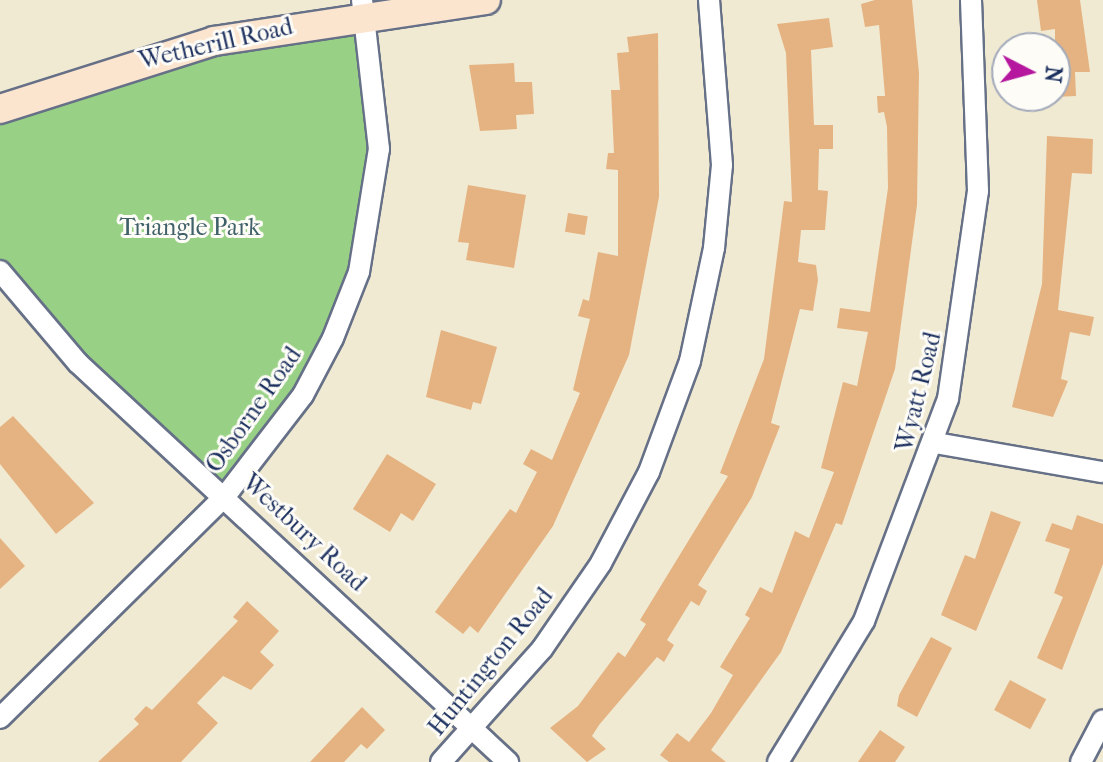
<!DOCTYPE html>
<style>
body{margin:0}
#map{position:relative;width:1103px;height:762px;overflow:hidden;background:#f1ead2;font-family:"IM FELL French Canon",serif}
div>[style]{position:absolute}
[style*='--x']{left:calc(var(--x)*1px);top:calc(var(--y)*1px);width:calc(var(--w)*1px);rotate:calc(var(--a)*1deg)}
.green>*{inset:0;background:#98d185}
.building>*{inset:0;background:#e5b382;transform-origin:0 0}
.roads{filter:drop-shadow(2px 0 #667087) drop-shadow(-2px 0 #667087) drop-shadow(0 2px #667087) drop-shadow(0 -2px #667087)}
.street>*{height:20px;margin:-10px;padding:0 10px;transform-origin:10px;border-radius:10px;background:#fff}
.secondary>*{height:28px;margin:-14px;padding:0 14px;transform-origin:14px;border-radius:14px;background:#fce5cf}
span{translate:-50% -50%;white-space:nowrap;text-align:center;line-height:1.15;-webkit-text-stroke:6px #fdfcf7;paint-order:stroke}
.street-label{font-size:24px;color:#1b2f5e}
.park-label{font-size:24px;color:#40606a}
.north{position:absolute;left:991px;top:32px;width:80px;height:80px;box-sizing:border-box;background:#fdfcf7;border:2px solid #a3aaba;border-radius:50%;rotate:96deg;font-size:22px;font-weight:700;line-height:32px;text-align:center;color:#1b2f5e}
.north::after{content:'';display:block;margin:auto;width:28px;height:36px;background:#b5179e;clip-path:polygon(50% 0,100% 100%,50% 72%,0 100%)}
</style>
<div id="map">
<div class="green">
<i style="clip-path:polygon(364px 15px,379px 149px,333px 338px,226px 495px,151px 432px,0 271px,0 109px)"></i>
</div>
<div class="building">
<i style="clip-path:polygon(875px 0,912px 0,919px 73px,917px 205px,895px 369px,842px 525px,836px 523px,781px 652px,711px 750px,726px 762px,669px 762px,660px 755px,677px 733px,689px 742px,711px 713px,733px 675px,720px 667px,750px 618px,745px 615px,760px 587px,772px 593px,795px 531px,809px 538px,834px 472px,821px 468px,843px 382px,857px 386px,868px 332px,837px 328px,840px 308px,870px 312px,888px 188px,887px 127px,884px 112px,878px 113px,877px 96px,885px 96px,879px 25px,865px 27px,861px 4px)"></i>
<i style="clip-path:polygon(1037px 0,1080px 0,1090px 72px,1075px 72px,1076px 96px,1055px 97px,1055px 29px,1041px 31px)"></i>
<i style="clip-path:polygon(829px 18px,833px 47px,811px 50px,814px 125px,833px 125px,833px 149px,819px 149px,818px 190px,828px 191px,825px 230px,801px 230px,798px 262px,816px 265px,818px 280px,813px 311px,800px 309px,771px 423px,780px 426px,752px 497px,698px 585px,707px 591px,699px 606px,691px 601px,667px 640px,674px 645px,664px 662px,657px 657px,599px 725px,592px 736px,606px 749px,587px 762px,550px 728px,578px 706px,618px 652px,625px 657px,646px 624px,640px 620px,728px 476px,720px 473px,764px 359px,784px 201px,792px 202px,786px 53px,777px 24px)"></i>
<i style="clip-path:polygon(658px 33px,659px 197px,629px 355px,553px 526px,478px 633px,470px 626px,463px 634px,435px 612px,510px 509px,516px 513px,537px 472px,523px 464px,531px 449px,552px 460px,580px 393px,573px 390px,590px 319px,578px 316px,583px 299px,589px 301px,598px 252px,618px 256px,618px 170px,606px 169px,608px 153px,614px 153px,611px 90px,620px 90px,617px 53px,629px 52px,627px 37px)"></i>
<i style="clip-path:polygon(514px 63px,515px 82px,532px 82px,534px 114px,516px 115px,517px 129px,480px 131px,469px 65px)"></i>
<i style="clip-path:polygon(1047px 136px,1093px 139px,1092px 174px,1072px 173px,1058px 310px,1094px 317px,1090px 336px,1070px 332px,1061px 379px,1068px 381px,1053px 417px,1012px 407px,1042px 284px)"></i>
<i style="clip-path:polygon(468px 185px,526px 195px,514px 268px,466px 260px,469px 243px,458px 242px)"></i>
<i style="left:568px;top:213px;width:20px;height:19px;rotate:9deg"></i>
<i style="clip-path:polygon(441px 330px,497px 347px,481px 404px,473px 402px,471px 410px,426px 397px)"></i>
<i style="clip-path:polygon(13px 416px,94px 503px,56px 534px,0 464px,0 427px)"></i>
<i style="clip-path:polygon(387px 454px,436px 484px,413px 521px,401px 513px,390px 532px,353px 509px)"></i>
<i style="clip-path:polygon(991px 511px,1021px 522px,976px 631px,941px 615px,965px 555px,975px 559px)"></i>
<i style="clip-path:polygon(1077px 515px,1103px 524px,1103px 564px,1062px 670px,1037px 658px,1063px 597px,1054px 593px,1070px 549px,1045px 541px,1052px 523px,1072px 530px)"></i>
<i style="clip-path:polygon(0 538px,25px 566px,0 589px)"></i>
<i style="clip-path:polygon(247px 601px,279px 631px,260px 652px,274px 665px,251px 690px,223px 676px,197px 703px,218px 723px,181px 762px,98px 762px,139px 724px,134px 719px,146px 706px,152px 710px,238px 621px,233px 617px)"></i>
<i style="clip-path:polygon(931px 637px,952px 648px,917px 717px,897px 706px,899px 695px)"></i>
<i style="left:1010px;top:680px;width:41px;height:34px;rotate:28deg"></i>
<i style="clip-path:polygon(362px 707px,385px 730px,367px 749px,361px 744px,344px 762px,310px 762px)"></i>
<i style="clip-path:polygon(880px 730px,905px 747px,895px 762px,858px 762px)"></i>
</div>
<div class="roads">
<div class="street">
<i style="--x:0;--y:271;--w:121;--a:49.7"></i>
<i style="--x:78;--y:363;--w:587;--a:42.86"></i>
<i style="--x:936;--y:443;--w:169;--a:9.9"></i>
<i style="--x:0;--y:718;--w:317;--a:-44.6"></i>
<i style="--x:226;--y:495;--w:126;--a:-52.4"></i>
<i style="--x:303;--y:395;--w:64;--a:-62.2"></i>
<i style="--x:333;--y:338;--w:71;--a:-68.5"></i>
<i style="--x:359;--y:272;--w:125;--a:-80.8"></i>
<i style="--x:379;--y:149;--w:150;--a:-96.5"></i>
<i style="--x:441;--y:762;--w:152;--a:-48.2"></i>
<i style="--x:542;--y:649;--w:104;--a:-55.5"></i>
<i style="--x:601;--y:563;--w:103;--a:-62.2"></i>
<i style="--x:649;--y:472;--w:118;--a:-69.7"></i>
<i style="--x:690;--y:361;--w:116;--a:-78"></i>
<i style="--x:714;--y:248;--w:83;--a:-84.5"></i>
<i style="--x:722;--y:165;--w:166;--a:-94.5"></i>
<i style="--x:778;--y:762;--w:165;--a:-58.6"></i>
<i style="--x:864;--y:621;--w:237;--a:-69.3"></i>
<i style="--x:948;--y:399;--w:210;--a:-81.8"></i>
<i style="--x:978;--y:191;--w:191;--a:-92.1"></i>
<i style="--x:1081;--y:762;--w:47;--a:-62.4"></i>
</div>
<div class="secondary">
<i style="--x:0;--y:109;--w:225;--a:-17.6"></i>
<i style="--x:214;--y:41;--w:275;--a:-8.6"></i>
</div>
</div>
<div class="street-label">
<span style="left:216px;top:44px;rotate:-13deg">Wetherill Road</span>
<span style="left:919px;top:392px;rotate:-76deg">Wyatt Road</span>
<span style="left:254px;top:410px;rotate:-55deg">Osborne Road</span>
<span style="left:304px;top:533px;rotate:43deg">Westbury Road</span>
<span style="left:491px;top:662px;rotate:-51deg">Huntington Road</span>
</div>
<div class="park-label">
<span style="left:190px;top:228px">Triangle Park</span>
</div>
<div class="north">N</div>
</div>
